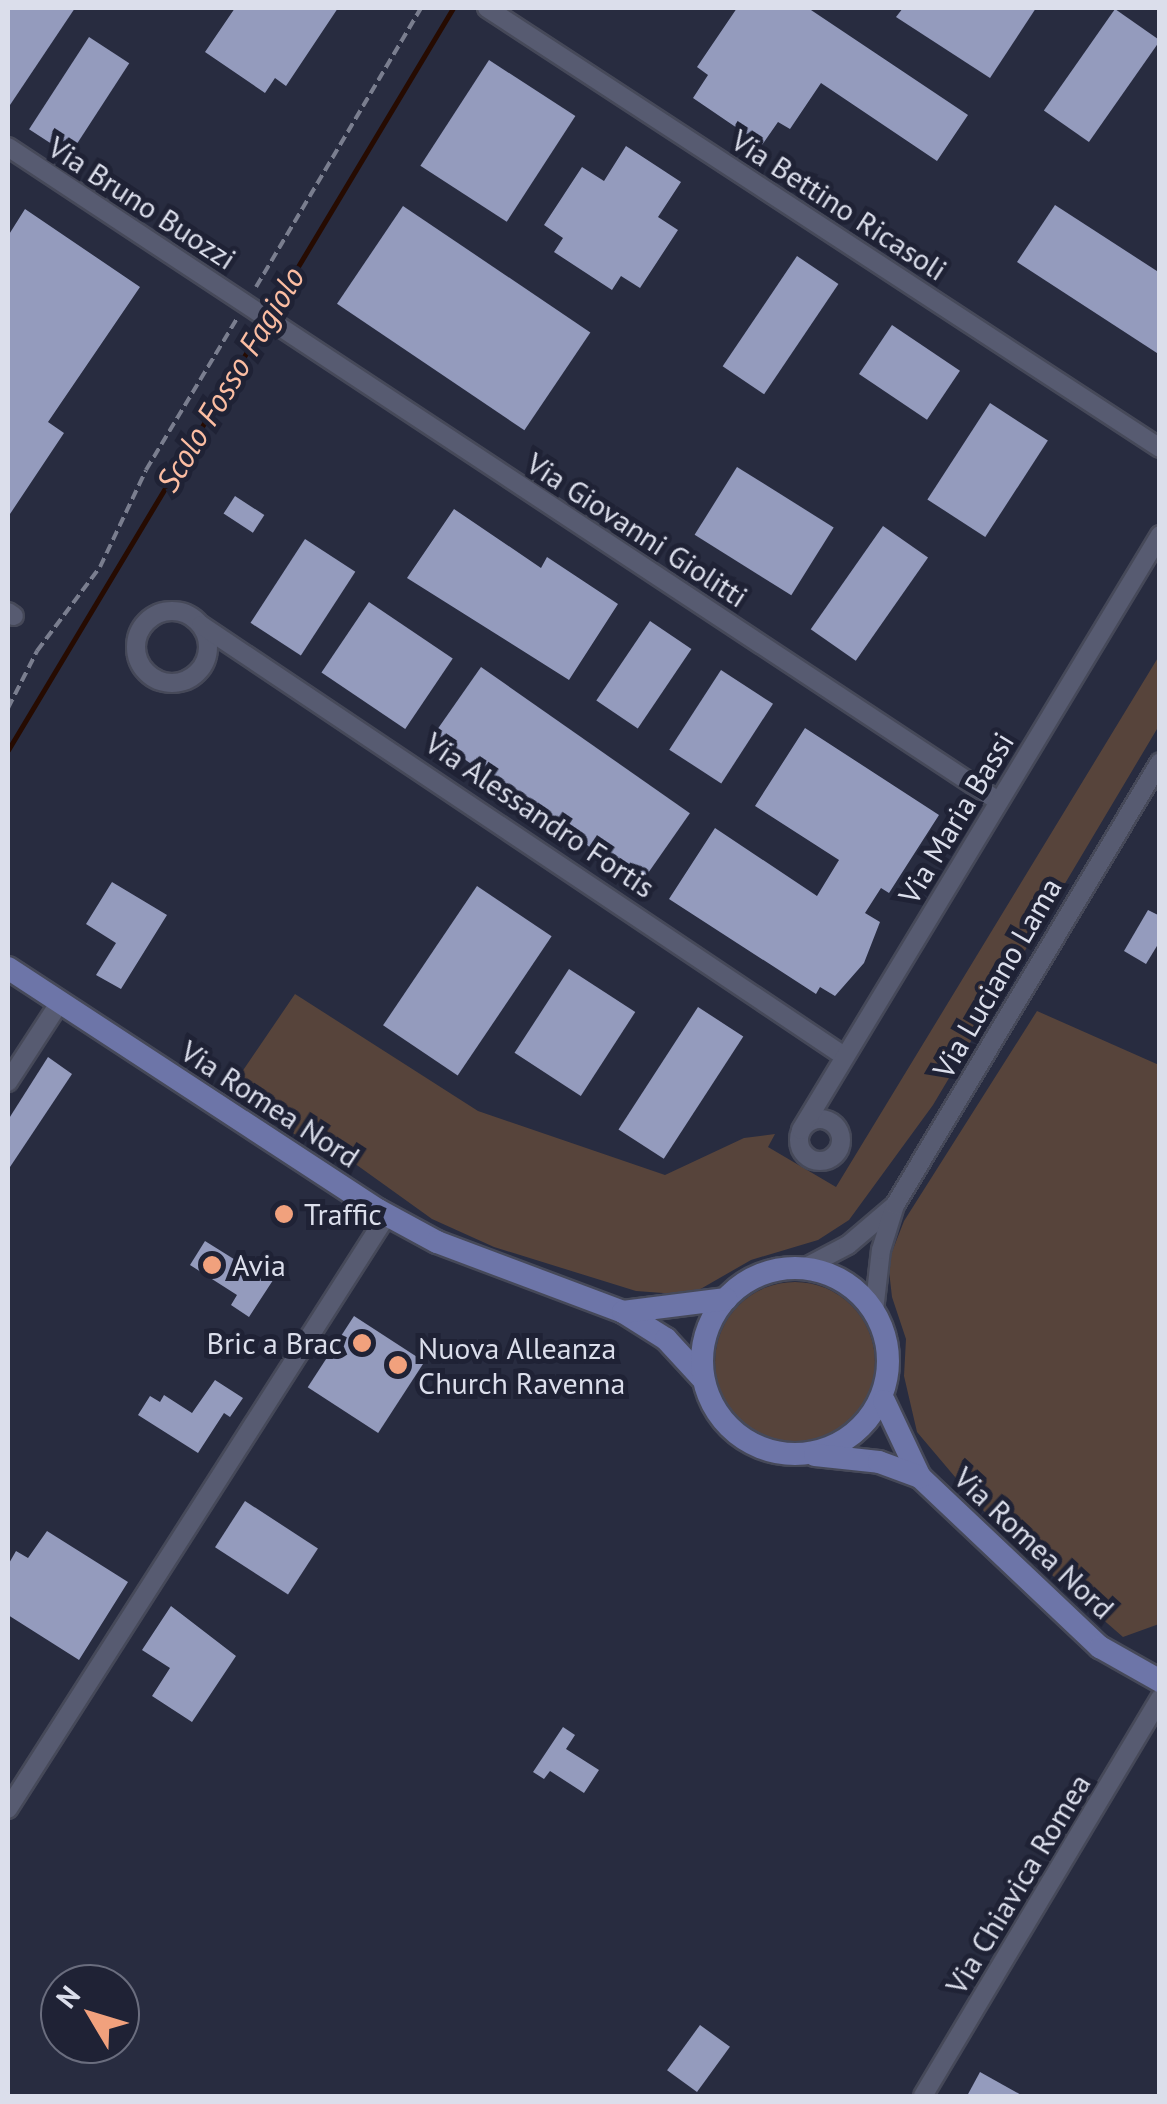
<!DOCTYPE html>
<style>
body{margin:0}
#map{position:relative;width:1167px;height:2104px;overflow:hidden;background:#282c40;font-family:"PT Sans",sans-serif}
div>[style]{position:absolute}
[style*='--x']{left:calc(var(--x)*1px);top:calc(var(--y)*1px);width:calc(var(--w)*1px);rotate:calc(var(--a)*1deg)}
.green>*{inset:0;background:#57443b}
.round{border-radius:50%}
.stream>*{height:5px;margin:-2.5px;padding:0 2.5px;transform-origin:2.5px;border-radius:2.5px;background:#260b01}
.building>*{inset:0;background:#949bbd;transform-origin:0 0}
.path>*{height:4px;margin-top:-2px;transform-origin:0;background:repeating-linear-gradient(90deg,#7a7e8f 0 10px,transparent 0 15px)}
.roads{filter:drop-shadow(2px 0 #464959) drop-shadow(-2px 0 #464959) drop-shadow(0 2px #464959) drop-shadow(0 -2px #464959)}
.minor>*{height:18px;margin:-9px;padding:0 9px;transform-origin:9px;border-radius:9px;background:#575b71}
.minor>.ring{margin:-9px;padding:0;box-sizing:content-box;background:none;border:18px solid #575b71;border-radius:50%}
.major>*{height:22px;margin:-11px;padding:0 11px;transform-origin:11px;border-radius:11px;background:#6d75a8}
.major>.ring{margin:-11px;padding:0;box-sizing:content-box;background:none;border:22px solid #6d75a8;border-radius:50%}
.dots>*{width:28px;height:28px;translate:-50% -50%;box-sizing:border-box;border:5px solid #1f2235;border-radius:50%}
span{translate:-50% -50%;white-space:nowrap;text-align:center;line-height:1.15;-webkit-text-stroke:10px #1f2235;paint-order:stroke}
.street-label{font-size:30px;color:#dbdeeb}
.poi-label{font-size:30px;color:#dbdeeb}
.left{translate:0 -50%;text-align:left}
.right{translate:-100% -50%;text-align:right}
.water-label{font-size:32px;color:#fbbda2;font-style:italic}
.frame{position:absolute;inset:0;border:10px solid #dbdeeb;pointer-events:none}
.north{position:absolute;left:40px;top:1964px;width:100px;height:100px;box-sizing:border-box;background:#1f2235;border:2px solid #6a6d7e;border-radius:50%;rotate:308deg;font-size:28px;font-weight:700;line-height:40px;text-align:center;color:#dbdeeb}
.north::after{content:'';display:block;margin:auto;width:35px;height:45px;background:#f1a17d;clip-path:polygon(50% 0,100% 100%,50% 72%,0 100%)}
</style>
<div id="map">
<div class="green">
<i style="clip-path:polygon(1159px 656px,1157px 729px,933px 1105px,849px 1220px,818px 1240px,751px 1260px,690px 1295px,636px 1291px,494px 1247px,432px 1219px,354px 1163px,288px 1131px,229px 1091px,295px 994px,478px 1111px,665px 1175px,744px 1138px,775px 1134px,768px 1147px,836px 1187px)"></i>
<i style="clip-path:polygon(1037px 1011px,1159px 1065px,1159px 1624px,1123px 1637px,999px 1529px,917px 1432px,904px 1376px,906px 1339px,892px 1297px,888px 1262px,904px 1221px)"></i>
<i class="round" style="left:715px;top:1282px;width:160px;height:160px"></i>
</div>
<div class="stream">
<i style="--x:8;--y:750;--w:865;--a:-59.05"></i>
</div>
<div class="building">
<i style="clip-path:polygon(8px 8px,75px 8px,8px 108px)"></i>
<i style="clip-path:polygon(235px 8px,338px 8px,286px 86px,275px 78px,265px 93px,205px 52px)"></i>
<i style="clip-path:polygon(737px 8px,808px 8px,968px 115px,937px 161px,821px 83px,790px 129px,778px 122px,762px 145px,693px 98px,708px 75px,697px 67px)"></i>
<i style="clip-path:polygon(903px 8px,1036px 8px,990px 78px,896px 17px)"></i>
<i style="left:1115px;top:9px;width:55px;height:124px;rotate:35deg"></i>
<i style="left:89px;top:37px;width:48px;height:110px;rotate:33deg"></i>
<i style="left:489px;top:60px;width:103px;height:126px;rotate:33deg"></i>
<i style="clip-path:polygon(626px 146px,681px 182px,658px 217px,678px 230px,640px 288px,621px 276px,612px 290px,554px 252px,563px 238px,544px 225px,582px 167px,604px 181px)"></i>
<i style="clip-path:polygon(1055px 205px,1160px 273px,1160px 355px,1017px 262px)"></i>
<i style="left:403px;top:206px;width:226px;height:118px;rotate:34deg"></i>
<i style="clip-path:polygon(25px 209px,140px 287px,48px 422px,64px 433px,8px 517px,8px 236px)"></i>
<i style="left:797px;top:256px;width:50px;height:133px;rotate:34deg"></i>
<i style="left:892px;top:325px;width:82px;height:59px;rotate:34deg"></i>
<i style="left:990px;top:403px;width:69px;height:115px;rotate:33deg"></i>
<i style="left:737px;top:467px;width:114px;height:80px;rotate:32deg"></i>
<i style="left:235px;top:496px;width:35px;height:21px;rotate:33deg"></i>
<i style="clip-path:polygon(454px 509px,541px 568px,547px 557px,618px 604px,569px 680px,407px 578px)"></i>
<i style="left:883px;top:526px;width:55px;height:126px;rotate:35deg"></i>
<i style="left:305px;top:539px;width:60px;height:100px;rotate:33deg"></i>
<i style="left:369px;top:602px;width:101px;height:85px;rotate:34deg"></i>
<i style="left:650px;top:621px;width:50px;height:96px;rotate:34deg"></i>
<i style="left:481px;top:667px;width:255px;height:85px;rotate:35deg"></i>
<i style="left:721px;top:670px;width:62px;height:95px;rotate:33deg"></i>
<i style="clip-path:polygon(805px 728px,939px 815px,889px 893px,881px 888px,865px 913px,880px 922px,864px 963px,835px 996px,820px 987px,816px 994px,669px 899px,715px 828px,817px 896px,839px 860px,755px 806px)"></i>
<i style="clip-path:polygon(112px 882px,167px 915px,121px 989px,96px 975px,116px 943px,86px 924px)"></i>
<i style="left:477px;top:886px;width:90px;height:168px;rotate:34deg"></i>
<i style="clip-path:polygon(1148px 910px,1160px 916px,1160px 941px,1146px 964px,1124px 951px)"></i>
<i style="left:569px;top:969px;width:79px;height:100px;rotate:33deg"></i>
<i style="left:698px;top:1007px;width:54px;height:146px;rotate:33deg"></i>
<i style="clip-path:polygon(48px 1057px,72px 1074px,8px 1170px,8px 1120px)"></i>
<i style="clip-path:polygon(205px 1241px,253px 1271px,262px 1256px,281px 1268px,249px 1317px,231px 1305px,237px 1295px,190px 1265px)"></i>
<i style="left:354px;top:1316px;width:84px;height:85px;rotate:33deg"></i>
<i style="clip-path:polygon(215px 1380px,243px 1398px,230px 1417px,224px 1413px,198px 1453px,138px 1415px,150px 1396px,160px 1402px,164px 1395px,192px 1413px)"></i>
<i style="left:245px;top:1501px;width:87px;height:55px;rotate:33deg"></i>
<i style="clip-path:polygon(47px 1531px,128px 1582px,79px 1660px,8px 1615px,8px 1565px,16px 1551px,28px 1558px)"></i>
<i style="clip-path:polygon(171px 1606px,236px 1656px,192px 1722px,152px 1696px,170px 1668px,142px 1650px)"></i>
<i style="clip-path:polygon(563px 1727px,575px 1735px,566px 1749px,599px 1770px,584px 1793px,550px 1771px,544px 1779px,533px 1772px)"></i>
<i style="left:700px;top:2025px;width:37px;height:56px;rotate:36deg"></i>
<i style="clip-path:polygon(980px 2072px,1023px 2096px,967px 2096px)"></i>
</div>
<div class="path">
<i style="--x:256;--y:287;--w:324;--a:-59.4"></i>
<i style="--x:8;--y:708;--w:64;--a:-63"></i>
<i style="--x:37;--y:651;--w:105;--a:-53.1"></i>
<i style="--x:100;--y:567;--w:107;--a:-64.6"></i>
<i style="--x:146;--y:470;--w:179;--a:-59"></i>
</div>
<div class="roads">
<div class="minor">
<i style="--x:487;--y:8;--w:804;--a:33.18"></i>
<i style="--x:8;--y:147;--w:1187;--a:33.45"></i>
<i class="ring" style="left:136px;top:611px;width:54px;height:54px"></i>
<i style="--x:8;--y:612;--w:7;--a:34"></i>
<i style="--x:201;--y:625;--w:774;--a:33.83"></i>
<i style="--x:8;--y:1082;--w:95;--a:-57"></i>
<i class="ring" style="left:799px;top:1119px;width:24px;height:24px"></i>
<i style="--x:801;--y:1130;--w:695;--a:-58.89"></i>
<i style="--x:808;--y:1266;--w:45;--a:-27.7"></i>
<i style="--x:848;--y:1245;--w:62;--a:-40.4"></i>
<i style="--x:874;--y:1311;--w:61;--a:-83.5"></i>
<i style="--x:881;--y:1250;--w:47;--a:-72.7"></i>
<i style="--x:895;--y:1205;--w:516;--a:-59.11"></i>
<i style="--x:8;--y:1809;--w:705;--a:-57.46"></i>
<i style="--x:923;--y:2096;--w:463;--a:-59.2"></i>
</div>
<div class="major">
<i style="--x:8;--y:968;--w:442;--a:33.2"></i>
<i style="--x:378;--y:1210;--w:67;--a:28.5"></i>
<i style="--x:437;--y:1242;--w:199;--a:20.6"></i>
<i style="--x:623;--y:1312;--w:51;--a:32.1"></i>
<i style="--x:666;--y:1339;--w:53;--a:47.3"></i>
<i class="ring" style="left:702px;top:1268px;width:164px;height:164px"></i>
<i style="--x:623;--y:1312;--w:104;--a:-7.2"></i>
<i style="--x:884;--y:1401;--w:84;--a:64.7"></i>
<i style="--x:920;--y:1477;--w:248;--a:43.4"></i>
<i style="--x:1100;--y:1647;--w:69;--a:29.5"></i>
<i style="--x:815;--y:1455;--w:64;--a:6.2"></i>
<i style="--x:879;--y:1462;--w:44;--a:20.1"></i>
</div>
</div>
<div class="dots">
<i style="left:284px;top:1214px;background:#f1a17d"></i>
<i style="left:212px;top:1265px;background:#f1a17d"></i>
<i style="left:362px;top:1343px;background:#f1a17d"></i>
<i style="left:398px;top:1365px;background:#f1a17d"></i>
</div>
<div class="street-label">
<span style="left:142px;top:203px;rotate:33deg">Via Bruno Buozzi</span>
<span style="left:839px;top:205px;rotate:33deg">Via Bettino Ricasoli</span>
<span style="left:637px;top:530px;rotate:33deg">Via Giovanni Giolitti</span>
<span style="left:540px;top:815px;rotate:34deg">Via Alessandro Fortis</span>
<span style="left:956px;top:818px;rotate:-59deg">Via Maria Bassi</span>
<span style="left:997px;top:978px;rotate:-60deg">Via Luciano Lama</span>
<span style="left:270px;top:1104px;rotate:33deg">Via Romea Nord</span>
<span style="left:1034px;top:1543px;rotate:43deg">Via Romea Nord</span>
<span style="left:1018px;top:1884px;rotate:-59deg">Via Chiavica Romea</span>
</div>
<div class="poi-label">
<span class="left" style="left:304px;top:1214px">Traffic</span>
<span class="left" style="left:232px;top:1265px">Avia</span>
<span class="right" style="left:342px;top:1343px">Bric a Brac</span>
<span class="left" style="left:418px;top:1365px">Nuova Alleanza<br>Church Ravenna</span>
</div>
<div class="water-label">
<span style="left:230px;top:379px;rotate:-59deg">Scolo Fosso Fagiolo</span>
</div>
<div class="frame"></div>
<div class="north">N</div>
</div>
